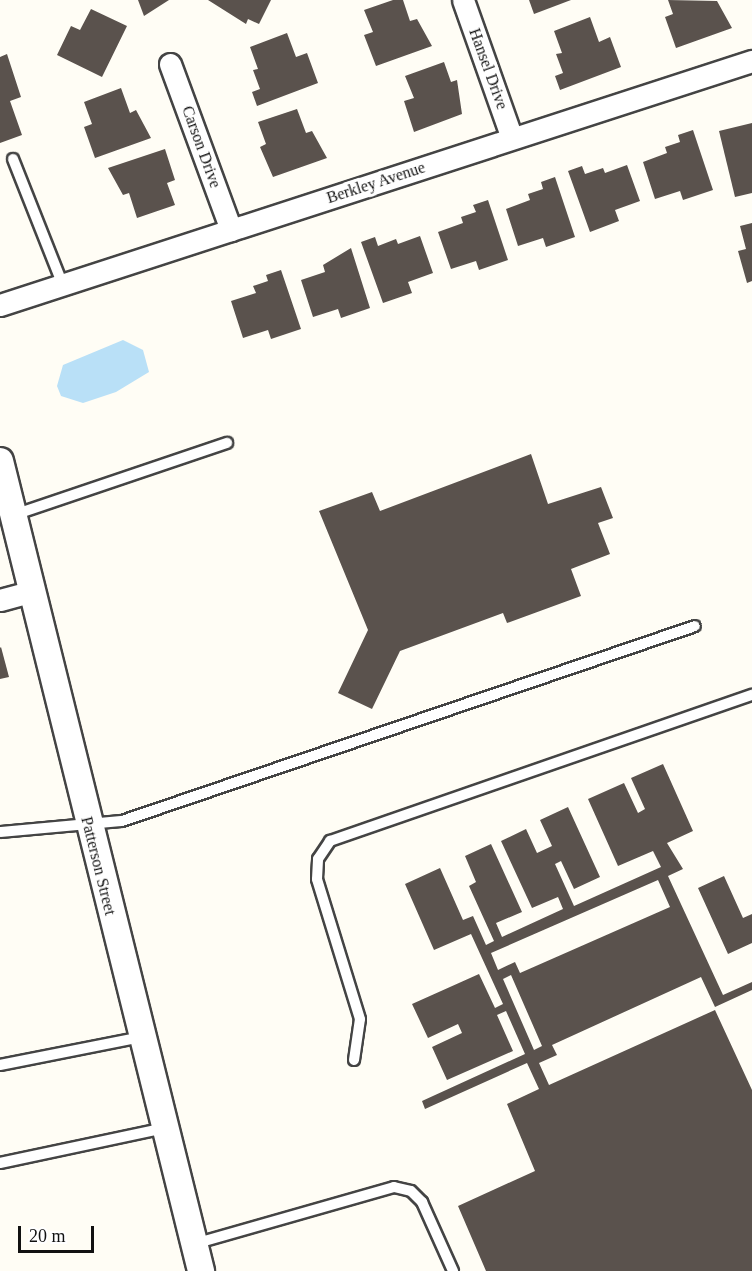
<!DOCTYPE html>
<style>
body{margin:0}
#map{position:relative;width:752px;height:1271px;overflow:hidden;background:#fffdf5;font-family:Georgia,serif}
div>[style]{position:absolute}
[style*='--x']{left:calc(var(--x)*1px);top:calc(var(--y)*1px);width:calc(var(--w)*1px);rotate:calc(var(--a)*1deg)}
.water>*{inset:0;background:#b9e0f7}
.building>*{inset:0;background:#5a524d}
.roads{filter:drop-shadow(2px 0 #444) drop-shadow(-2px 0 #444) drop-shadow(0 2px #444) drop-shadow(0 -2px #444)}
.service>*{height:10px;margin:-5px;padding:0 5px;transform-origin:5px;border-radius:5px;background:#fff}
.minor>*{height:21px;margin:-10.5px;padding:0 10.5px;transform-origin:10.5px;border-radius:10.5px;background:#fff}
.tertiary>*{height:26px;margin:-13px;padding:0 13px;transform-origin:13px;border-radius:13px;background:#fff}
span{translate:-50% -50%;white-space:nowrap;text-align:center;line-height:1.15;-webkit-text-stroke:6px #fff;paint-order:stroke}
.street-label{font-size:16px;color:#111}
.scale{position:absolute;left:18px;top:1226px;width:76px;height:27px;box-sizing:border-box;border:3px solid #111;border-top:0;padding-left:8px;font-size:18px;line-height:21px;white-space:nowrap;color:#111;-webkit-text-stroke:4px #fff;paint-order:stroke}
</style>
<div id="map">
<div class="water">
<i style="clip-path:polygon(123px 340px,143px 350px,149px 372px,116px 392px,83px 403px,61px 396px,57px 386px,63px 365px)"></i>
</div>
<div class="building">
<i style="clip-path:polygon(138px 0,169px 0,144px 16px)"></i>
<i style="clip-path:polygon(208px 0,271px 0,259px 24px,248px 19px,246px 24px)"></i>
<i style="clip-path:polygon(393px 0,403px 0,410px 21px,417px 19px,432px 46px,376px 66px,364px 35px,373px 32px,364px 10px)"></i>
<i style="clip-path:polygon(529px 0,571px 0,534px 14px)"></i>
<i style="clip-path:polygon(668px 0,717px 1px,732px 28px,676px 48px,665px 17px,673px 14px)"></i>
<i style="clip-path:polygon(91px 9px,127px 26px,102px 77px,57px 55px,71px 26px,80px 30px)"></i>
<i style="clip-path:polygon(590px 17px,599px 42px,610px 37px,621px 67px,560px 90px,555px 76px,563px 73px,556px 54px,562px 53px,554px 31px)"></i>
<i style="clip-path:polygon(287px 33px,296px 57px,307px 53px,318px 83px,257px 106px,252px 92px,260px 89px,253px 70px,258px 69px,250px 47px)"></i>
<i style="clip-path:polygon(7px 54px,21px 97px,10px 101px,22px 135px,0 143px,0 57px)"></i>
<i style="clip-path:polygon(444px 62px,451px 82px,457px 80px,462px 114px,414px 132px,404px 101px,414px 98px,405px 76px)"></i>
<i style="clip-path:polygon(121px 88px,130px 113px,136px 110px,151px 138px,95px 158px,84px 127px,92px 124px,84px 102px)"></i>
<i style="clip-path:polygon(297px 109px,306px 133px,312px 131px,327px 158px,273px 177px,260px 147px,266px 144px,258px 122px)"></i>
<i style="clip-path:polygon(752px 123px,752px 193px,735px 197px,719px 131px)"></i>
<i style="clip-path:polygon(693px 130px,713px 190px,683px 200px,680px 191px,655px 199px,643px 162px,667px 153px,665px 147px,680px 142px,678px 135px)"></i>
<i style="clip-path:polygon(165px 149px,175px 180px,167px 183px,175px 205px,137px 218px,129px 193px,123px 195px,108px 168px)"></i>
<i style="clip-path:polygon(627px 165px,640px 201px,615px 210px,619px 221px,590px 232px,568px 171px,582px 166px,585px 174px,603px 168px,605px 173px)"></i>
<i style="clip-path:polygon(555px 177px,575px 237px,546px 247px,543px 238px,518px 246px,506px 209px,530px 200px,528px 194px,543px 189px,541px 182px)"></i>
<i style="clip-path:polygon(488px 200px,508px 260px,479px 270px,476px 261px,451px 269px,438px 232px,463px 223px,461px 217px,476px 212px,473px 205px)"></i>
<i style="clip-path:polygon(752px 223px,752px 281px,747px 283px,738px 251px,746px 249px,740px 226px)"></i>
<i style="clip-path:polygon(420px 236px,433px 273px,408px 282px,412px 293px,383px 303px,361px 242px,375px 237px,378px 246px,396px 239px,398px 244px)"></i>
<i style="clip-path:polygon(351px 248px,370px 308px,341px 318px,338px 309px,313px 317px,301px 280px,325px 272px,323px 265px)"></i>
<i style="clip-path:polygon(281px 270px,301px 329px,271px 339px,268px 330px,243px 338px,231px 301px,256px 293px,253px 286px,268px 281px,266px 275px)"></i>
<i style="clip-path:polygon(531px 454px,548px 504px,601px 487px,613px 518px,598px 523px,610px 554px,571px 569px,581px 596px,507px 623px,503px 613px,400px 651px,372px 709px,338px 693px,368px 630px,319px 511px,372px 492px,380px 511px)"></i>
<i style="clip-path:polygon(1px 647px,9px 677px,0 679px,0 648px)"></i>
<i style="clip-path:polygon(evenodd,663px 764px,693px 831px,667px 843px,683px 869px,668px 876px,723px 995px,752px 982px,752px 990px,715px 1007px,701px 977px,552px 1045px,557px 1055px,539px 1063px,549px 1085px,715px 1010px,752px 1090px,752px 1271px,486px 1271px,458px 1206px,535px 1171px,507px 1104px,539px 1089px,527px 1063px,425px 1109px,422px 1101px,525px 1054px,506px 1011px,497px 1015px,513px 1051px,447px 1080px,432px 1047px,462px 1033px,458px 1024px,428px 1038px,412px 1004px,479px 974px,495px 1008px,503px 1004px,471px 934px,434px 950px,405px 884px,440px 868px,463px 920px,473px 916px,486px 945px,494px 941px,469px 886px,476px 882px,465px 856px,491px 844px,522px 912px,496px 923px,502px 937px,563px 909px,558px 897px,532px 908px,501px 841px,526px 829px,537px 853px,552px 846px,540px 820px,568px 807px,600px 877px,574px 889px,561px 861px,555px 864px,574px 906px,661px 867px,653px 851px,618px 866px,588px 799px,624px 783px,638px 813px,645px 809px,631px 778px,663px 764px,658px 880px,670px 907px,520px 973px,515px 962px,498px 970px,491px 953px,658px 880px,663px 764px,511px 975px,542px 1046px,534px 1050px,503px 979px,511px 975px)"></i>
<i style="clip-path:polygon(724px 876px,743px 918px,752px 914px,752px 943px,728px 954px,698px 888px)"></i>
</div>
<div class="roads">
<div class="service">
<i style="--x:13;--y:159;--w:136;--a:68.4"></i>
<i style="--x:14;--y:515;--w:225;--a:-18.7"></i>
<i style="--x:0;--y:832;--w:122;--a:-5.2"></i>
<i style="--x:122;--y:821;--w:605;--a:-18.79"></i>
<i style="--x:354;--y:1060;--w:41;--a:-81.7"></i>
<i style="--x:360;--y:1019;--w:146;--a:-107.1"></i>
<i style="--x:317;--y:879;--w:20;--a:-87"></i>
<i style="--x:318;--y:859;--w:22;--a:-56"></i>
<i style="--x:330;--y:841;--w:447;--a:-19.1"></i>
<i style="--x:0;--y:1065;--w:145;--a:-11.2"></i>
<i style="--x:0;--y:1163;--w:168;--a:-12"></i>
<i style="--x:194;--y:1244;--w:208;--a:-15.9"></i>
<i style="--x:394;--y:1187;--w:17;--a:13"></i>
<i style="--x:411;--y:1191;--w:16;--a:45"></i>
<i style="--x:422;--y:1202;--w:76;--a:65.8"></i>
</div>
<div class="minor">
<i style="--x:463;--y:0;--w:146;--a:70.5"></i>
<i style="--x:170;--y:64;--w:177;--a:69.8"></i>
<i style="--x:0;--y:305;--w:791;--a:-17.98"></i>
<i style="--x:0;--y:600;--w:34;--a:-15"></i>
</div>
<div class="tertiary">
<i style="--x:0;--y:461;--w:835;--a:76.06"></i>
</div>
</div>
<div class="street-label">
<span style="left:488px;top:69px;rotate:70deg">Hansel Drive</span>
<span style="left:201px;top:147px;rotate:70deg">Carson Drive</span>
<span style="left:376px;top:183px;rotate:-18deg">Berkley Avenue</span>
<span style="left:98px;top:866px;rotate:76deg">Patterson Street</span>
</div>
<div class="scale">20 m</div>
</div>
